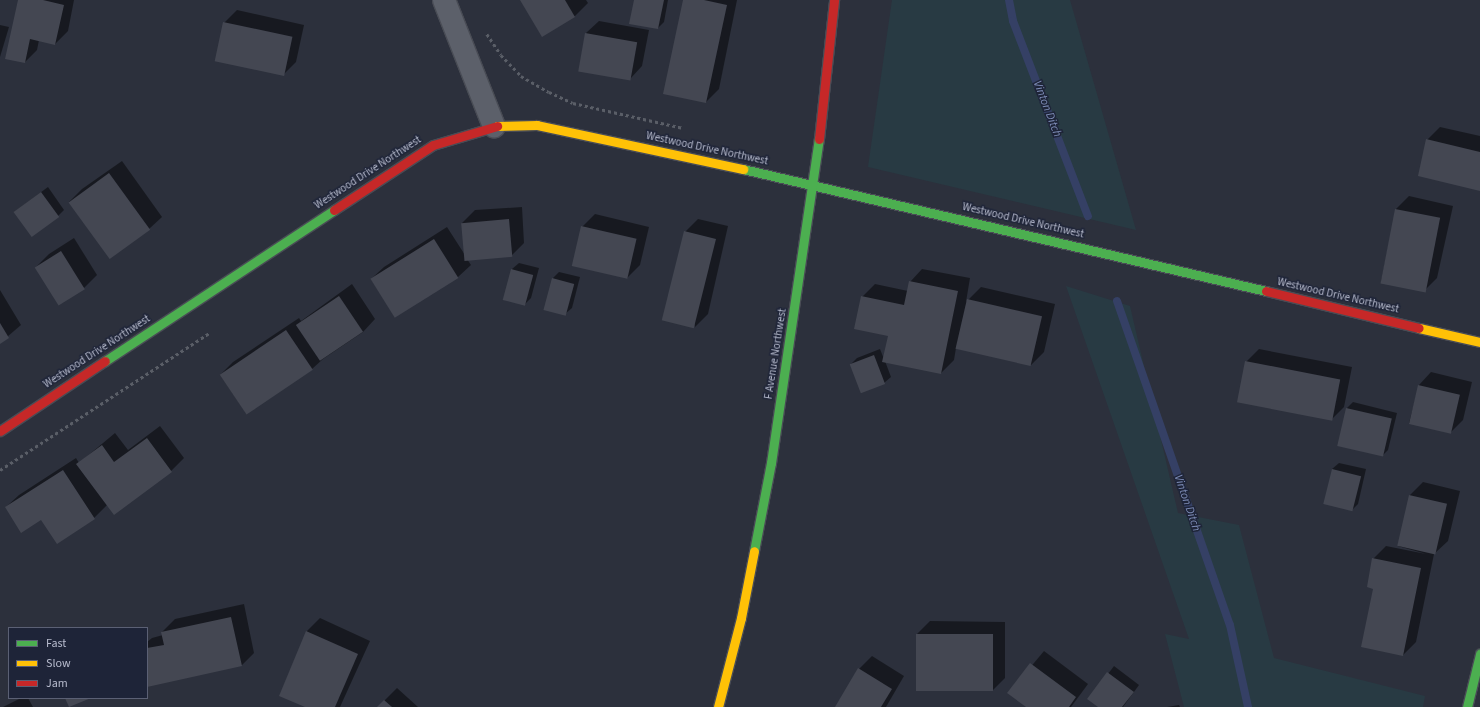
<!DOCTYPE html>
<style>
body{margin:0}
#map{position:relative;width:1480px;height:707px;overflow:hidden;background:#2c303c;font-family:"Source Sans 3",sans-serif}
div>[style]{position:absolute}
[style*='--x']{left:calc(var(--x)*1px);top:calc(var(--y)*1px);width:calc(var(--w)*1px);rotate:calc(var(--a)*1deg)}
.green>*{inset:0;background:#283a43}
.shadow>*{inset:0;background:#0007}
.stream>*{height:8px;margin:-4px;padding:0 4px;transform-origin:4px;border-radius:4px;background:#354065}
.building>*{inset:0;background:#444752;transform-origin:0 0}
.path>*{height:2.5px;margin-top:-1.25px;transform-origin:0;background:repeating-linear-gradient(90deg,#5a5e67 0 3px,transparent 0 6px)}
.roads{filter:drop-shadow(1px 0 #494c55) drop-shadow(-1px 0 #494c55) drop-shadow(0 1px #494c55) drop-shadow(0 -1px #494c55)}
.street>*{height:22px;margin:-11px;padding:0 11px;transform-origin:11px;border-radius:11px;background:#5c606a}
.fast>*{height:9px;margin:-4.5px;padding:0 4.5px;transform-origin:4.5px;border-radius:4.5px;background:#4caf50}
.slow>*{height:9px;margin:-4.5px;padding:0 4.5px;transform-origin:4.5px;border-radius:4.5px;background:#ffc107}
.jam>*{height:9px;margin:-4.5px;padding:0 4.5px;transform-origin:4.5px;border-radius:4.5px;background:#c62828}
span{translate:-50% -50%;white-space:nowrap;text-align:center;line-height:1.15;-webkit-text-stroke:3px #1e2438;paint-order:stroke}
.street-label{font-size:11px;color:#b7bbcd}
.water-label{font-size:12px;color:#7c8bb5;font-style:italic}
.legend{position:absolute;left:8px;top:627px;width:140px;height:72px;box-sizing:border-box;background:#1e2438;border:1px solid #5b6074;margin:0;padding:5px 7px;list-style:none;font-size:12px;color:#b7bbcd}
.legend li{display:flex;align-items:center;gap:8px;height:20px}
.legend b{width:20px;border:1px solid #5b6074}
</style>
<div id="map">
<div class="green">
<i style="clip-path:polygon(892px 0,1070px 0,1136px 230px,868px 167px)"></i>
<i style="clip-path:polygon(1066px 286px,1130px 306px,1178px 513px,1239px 525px,1274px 658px,1425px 696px,1423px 707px,1184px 707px,1165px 634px,1189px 639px)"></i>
</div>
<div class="shadow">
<i style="clip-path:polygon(19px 0,74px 0,68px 31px,55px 44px,39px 40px,37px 50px,25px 62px)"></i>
<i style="clip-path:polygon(521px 0,586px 0,588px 3px,575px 16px,542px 36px)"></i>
<i style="clip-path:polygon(635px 0,668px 0,664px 22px,658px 28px)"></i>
<i style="clip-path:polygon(684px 0,737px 0,719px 89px,706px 102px)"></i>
<i style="clip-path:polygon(237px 10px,304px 25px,296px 62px,283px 75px,224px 23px)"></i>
<i style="clip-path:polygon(599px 21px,649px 30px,642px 66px,630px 79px,586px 33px)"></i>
<i style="clip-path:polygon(0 25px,9px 27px,0 57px)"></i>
<i style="clip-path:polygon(1440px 127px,1480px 136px,1480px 190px,1427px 140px)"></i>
<i style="clip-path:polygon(122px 161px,162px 217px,149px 229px,69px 202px,82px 189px)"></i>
<i style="clip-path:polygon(48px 187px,64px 210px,58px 216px,14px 212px)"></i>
<i style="clip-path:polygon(1409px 196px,1453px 206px,1437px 278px,1424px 291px,1381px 282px,1396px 209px)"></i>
<i style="clip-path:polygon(522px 207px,524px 243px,511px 256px,467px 259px,471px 265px,458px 277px,395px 317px,371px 279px,384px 267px,447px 227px,465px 255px,462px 223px,475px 210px)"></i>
<i style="clip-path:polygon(595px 214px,649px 227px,640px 265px,627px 278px,582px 227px)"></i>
<i style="clip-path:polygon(698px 219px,728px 226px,708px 314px,695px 327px,685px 232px)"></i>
<i style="clip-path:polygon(74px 238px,97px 275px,84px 288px,36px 267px,49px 254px)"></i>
<i style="clip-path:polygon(519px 263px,539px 268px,531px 298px,524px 305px,512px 269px)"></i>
<i style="clip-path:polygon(922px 269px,970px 278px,966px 302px,981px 287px,1055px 304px,1044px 352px,1031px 365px,956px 348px,954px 360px,941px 373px,885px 361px,891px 377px,884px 383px,851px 364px,857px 358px,880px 349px,884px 359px,889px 336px,862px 297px,875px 284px,908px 291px,910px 282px)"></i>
<i style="clip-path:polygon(559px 272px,580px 277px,572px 308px,565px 314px,553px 278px)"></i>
<i style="clip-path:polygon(352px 284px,375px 319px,363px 332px,323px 359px,312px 369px,246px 413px,220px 375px,233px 362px,299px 318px,301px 321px)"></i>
<i style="clip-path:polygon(0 290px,21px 325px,0 343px)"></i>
<i style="clip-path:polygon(1259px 349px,1352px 367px,1344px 407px,1331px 420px,1246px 362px)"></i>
<i style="clip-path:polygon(1431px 372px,1472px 382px,1463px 420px,1450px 433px,1409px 423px,1419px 385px)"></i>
<i style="clip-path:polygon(1353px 402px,1397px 413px,1388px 450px,1382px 456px,1347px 408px)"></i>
<i style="clip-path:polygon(160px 426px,184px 458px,171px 471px,107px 505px,94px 518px,41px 518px,6px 507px,19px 495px,76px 458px,79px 463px,115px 433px,128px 450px)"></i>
<i style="clip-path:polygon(1339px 463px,1366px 469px,1358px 504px,1352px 510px,1332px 469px)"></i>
<i style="clip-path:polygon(1423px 482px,1460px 491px,1448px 541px,1434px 554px,1416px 642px,1403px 655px,1374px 588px,1373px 559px,1386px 546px,1426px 554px,1398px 546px,1410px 495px)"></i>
<i style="clip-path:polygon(244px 604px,254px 653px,242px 665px,147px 686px,147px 642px,152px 638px,163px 635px,162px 632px,175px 619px)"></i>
<i style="clip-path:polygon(320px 618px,370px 641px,340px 707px,307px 707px,280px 695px,307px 631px)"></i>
<i style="clip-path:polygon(930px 621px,1005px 622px,1005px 678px,992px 691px,916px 690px,917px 634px)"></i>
<i style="clip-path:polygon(1044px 651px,1088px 684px,1071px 707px,1028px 707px,1009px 693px)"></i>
<i style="clip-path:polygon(872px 656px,904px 676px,886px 707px,836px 707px,859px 669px)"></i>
<i style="clip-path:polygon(1114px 666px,1139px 685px,1123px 707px,1099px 707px,1089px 699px)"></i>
<i style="clip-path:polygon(397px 688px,418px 707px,378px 707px)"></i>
<i style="clip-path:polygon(21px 698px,28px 698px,33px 707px,3px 707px)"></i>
<i style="clip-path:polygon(1179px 705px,1180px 707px,1167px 707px)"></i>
</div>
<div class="stream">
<i style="--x:1009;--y:0;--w:21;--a:79"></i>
<i style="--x:1013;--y:21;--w:209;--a:69"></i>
<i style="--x:1117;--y:301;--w:343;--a:70.8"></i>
<i style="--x:1230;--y:625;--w:84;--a:77.6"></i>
</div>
<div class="building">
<i style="clip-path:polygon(18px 0,43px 0,64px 5px,55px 45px,30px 39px,25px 63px,5px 59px)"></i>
<i style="clip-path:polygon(520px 0,565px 0,575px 17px,542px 37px)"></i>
<i style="clip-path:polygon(634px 0,664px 0,658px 29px,629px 24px)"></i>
<i style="clip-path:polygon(683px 0,704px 0,727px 5px,706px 103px,663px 94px)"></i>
<i style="left:223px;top:22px;width:71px;height:40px;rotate:12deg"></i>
<i style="left:585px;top:33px;width:53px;height:39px;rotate:10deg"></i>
<i style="clip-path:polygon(1426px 139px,1480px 152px,1480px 191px,1418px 176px)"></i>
<i style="left:109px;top:173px;width:70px;height:50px;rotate:54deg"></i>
<i style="left:41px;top:192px;width:31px;height:34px;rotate:54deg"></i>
<i style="left:1395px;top:209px;width:46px;height:76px;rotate:11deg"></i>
<i style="left:509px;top:219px;width:38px;height:48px;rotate:85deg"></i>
<i style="left:581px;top:226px;width:57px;height:41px;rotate:13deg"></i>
<i style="left:684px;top:231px;width:33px;height:92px;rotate:14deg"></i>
<i style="left:434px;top:239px;width:46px;height:75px;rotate:58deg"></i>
<i style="left:61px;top:251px;width:45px;height:31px;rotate:58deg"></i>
<i style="left:511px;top:269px;width:23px;height:32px;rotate:15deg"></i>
<i style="left:552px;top:278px;width:23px;height:33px;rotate:15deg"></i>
<i style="clip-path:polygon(909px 281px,958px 291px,941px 374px,882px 362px,888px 336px,854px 329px,861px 296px,904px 305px)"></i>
<i style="left:339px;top:296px;width:43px;height:52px;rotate:56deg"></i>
<i style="left:967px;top:299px;width:77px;height:51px;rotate:13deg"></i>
<i style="clip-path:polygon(0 323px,9px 338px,0 344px)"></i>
<i style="left:286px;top:330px;width:48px;height:80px;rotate:56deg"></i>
<i style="left:874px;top:355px;width:31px;height:26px;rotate:69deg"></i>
<i style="left:1245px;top:361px;width:97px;height:42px;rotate:11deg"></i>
<i style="left:1418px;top:385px;width:43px;height:40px;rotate:13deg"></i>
<i style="left:1346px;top:408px;width:47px;height:39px;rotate:13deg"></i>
<i style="clip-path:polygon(147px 438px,172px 472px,114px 515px,76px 464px,102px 445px,114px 462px)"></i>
<i style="left:1332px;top:469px;width:30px;height:36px;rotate:14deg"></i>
<i style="clip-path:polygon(63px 470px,95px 519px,57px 544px,41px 520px,21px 533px,5px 507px)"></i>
<i style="left:1409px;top:495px;width:39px;height:52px;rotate:13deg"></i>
<i style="clip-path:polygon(1372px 558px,1421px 568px,1403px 656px,1361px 647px,1373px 589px,1367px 587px)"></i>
<i style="clip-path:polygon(231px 617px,242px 666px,147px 687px,147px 648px,164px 645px,161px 632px)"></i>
<i style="clip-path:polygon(306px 631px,358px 654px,335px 707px,305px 707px,279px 696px)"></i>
<i style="left:916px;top:634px;width:77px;height:57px"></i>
<i style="clip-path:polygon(1030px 663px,1076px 697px,1069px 707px,1026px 707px,1007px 693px)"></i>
<i style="clip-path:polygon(858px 668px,892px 689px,881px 707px,835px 707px)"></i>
<i style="clip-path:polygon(1107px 672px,1134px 692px,1122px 707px,1098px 707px,1087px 699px)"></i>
<i style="clip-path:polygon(65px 698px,91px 698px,69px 707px)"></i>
<i style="clip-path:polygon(384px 700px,392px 707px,377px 707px)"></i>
</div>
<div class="path">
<i style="--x:487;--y:34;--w:25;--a:56"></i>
<i style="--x:501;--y:55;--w:29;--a:46"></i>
<i style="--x:521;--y:76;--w:32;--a:30"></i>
<i style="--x:549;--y:92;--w:26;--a:25"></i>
<i style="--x:573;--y:103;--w:113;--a:12.8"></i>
<i style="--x:0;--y:470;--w:250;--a:-33.2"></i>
</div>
<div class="roads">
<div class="street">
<i style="--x:444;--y:0;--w:136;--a:68.4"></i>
</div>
<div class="fast">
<i style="--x:743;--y:169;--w:537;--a:13.13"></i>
<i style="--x:105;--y:361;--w:274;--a:-33.4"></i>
<i style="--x:754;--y:551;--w:90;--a:-79.1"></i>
<i style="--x:771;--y:463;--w:328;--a:-81.6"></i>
<i style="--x:1467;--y:707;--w:55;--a:-76.2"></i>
</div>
<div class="slow">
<i style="--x:497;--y:126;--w:40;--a:-1.4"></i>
<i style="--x:537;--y:125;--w:211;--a:12.1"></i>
<i style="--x:1419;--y:328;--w:63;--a:12.9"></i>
<i style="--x:718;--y:707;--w:92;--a:-75.5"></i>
<i style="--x:741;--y:618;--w:68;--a:-79"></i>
</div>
<div class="jam">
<i style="--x:819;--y:139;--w:140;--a:-83.8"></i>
<i style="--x:334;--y:210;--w:118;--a:-33.3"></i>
<i style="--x:433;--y:145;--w:67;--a:-16.5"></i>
<i style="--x:1266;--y:291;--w:157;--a:13.6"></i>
<i style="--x:0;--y:431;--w:126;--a:-33.7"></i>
</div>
</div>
<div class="street-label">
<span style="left:707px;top:149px;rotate:12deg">Westwood Drive Northwest</span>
<span style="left:368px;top:173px;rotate:-33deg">Westwood Drive Northwest</span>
<span style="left:1023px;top:221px;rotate:13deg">Westwood Drive Northwest</span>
<span style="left:1338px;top:296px;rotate:13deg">Westwood Drive Northwest</span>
<span style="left:97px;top:352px;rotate:-33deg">Westwood Drive Northwest</span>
<span style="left:776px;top:354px;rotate:-81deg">F Avenue Northwest</span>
</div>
<div class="water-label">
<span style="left:1047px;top:109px;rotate:69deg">Vinton Ditch</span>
<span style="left:1187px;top:503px;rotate:71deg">Vinton Ditch</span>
</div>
<ul class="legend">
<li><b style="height:5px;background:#4caf50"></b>Fast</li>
<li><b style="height:5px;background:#ffc107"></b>Slow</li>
<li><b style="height:5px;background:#c62828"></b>Jam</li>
</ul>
</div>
